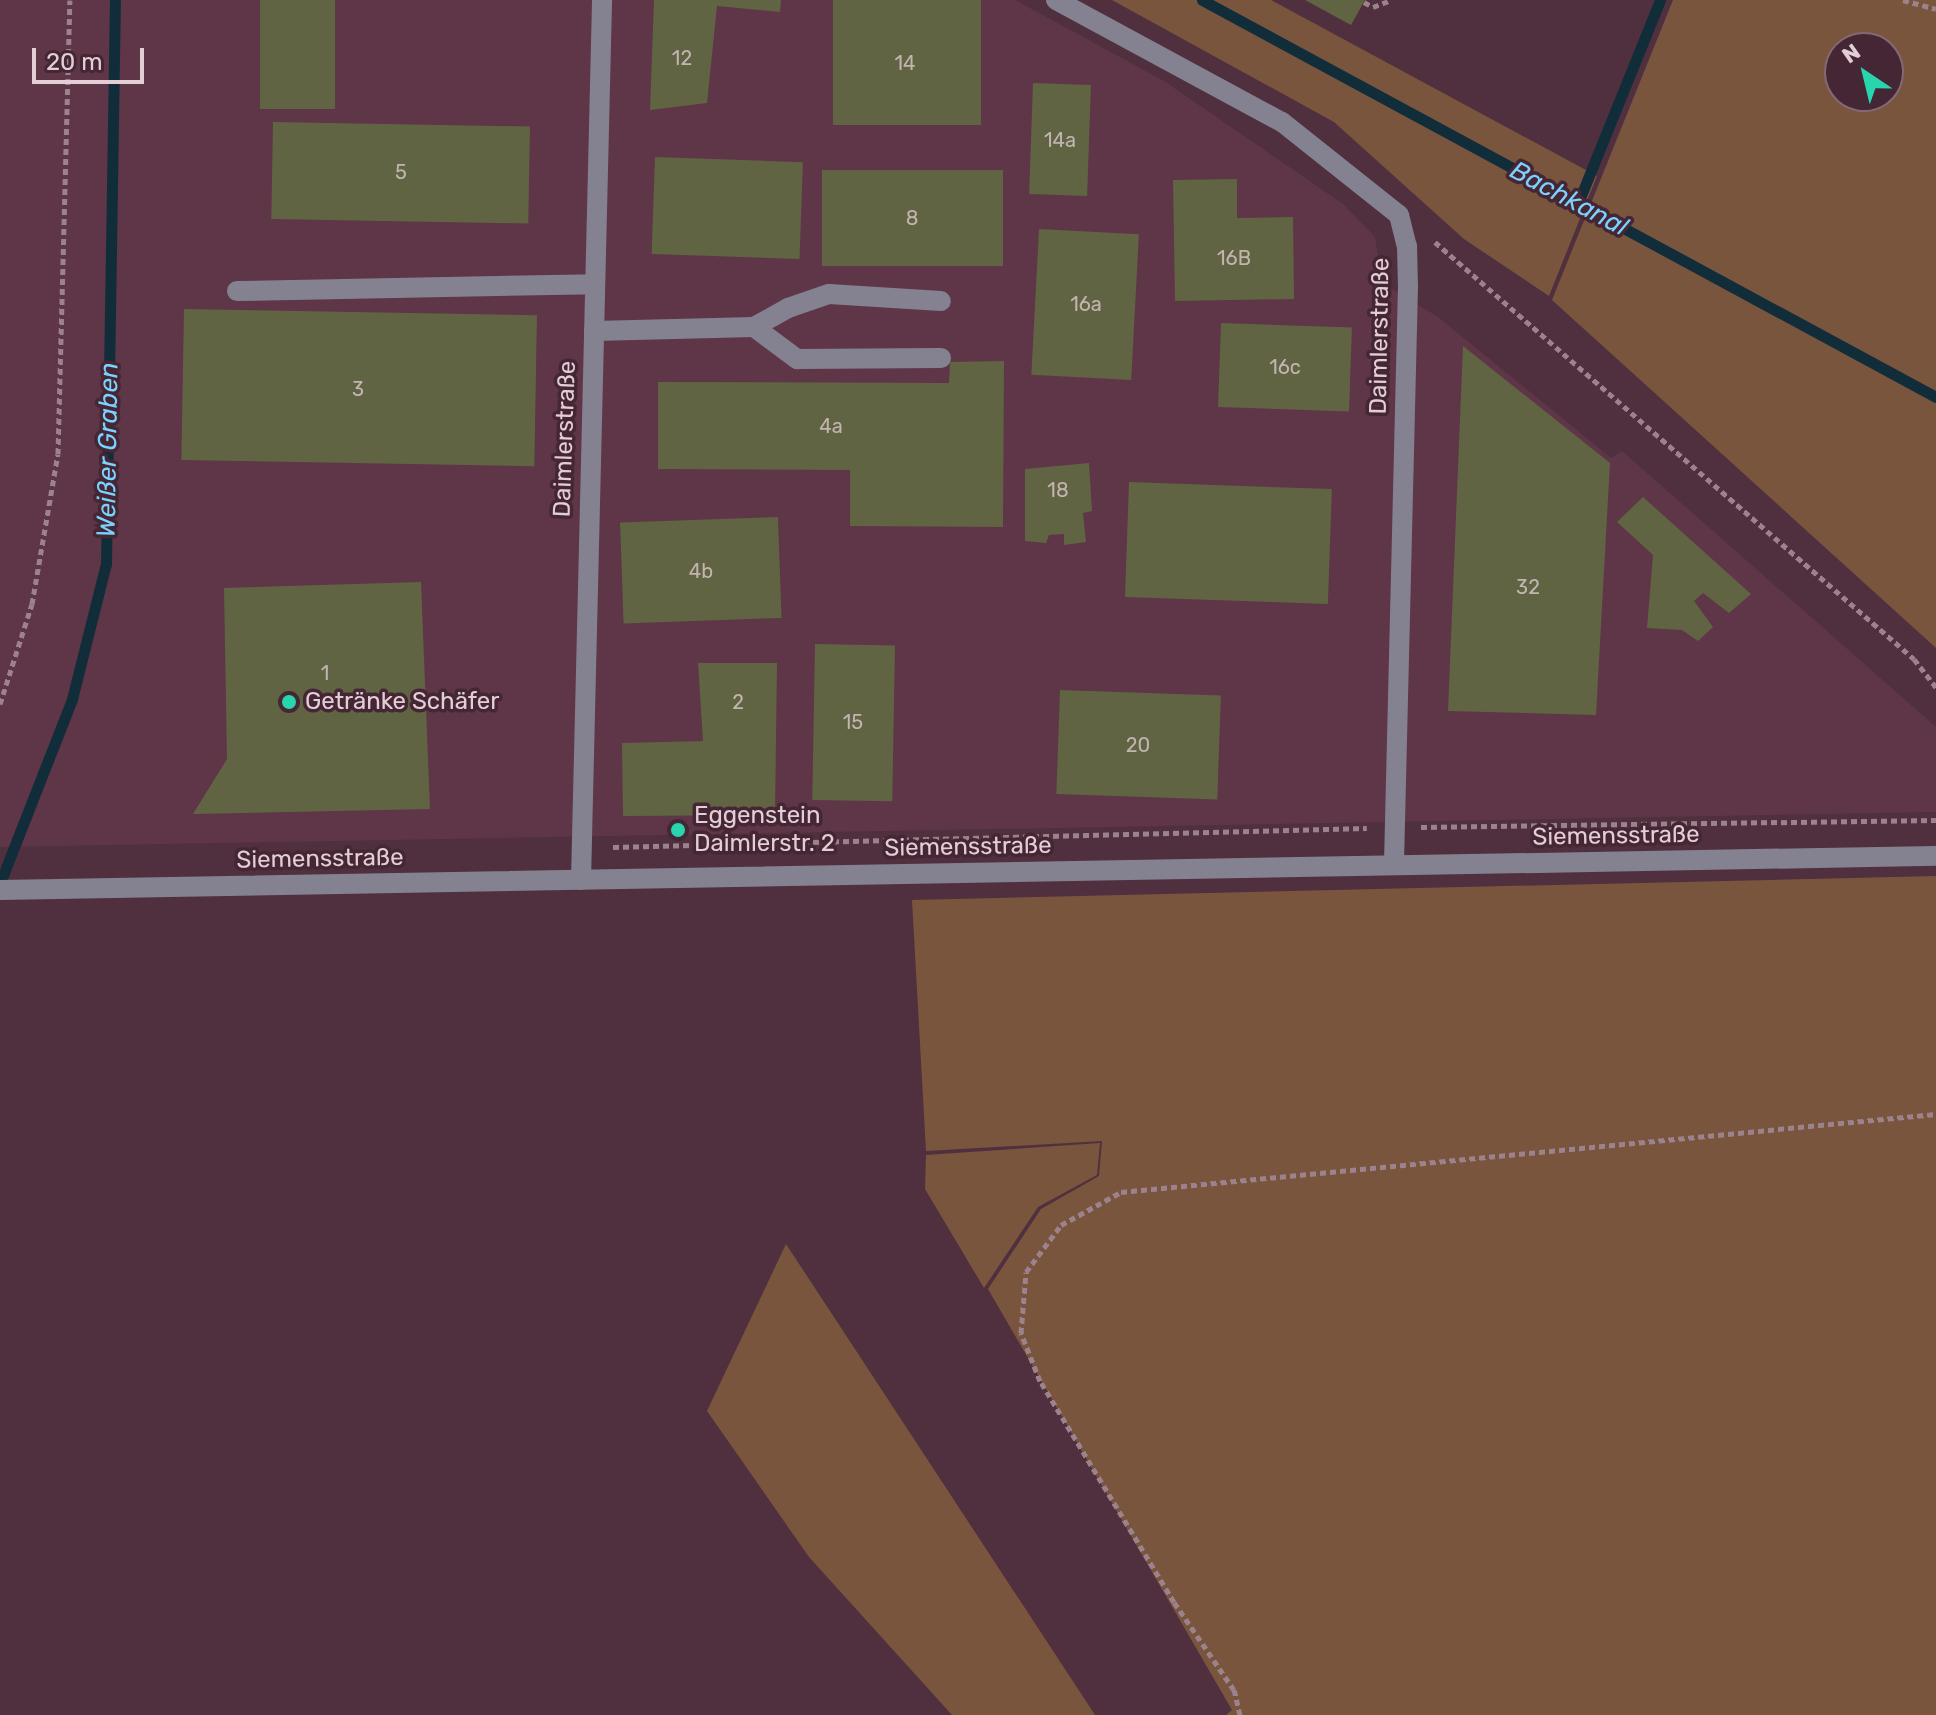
<!DOCTYPE html>
<meta charset="utf-8">
<style>
body{margin:0}
#map{position:relative;width:1936px;height:1715px;overflow:hidden;background:#50303e;font-family:Rubik,sans-serif}
div>[style]{position:absolute}
[style*='--x']{left:calc(var(--x)*1px);top:calc(var(--y)*1px);width:calc(var(--w)*1px);rotate:calc(var(--a)*1deg)}
.built>*{inset:0;background:#5e3648}
.green>*{inset:0;background:#7a553e}
.stream>*{height:11px;margin:-5.5px;padding:0 5.5px;transform-origin:5.5px;border-radius:5.5px;background:#122d3a}
.building>*{inset:0;background:#616442;transform-origin:0 0}
.path>*{height:5px;margin-top:-2.5px;transform-origin:0;background:repeating-linear-gradient(90deg,#9c828d 0 6px,transparent 0 10px)}
.minor>*{height:20px;margin:-10px;padding:0 10px;transform-origin:10px;border-radius:10px;background:#848291}
.dots>*{width:22px;height:22px;translate:-50% -50%;box-sizing:border-box;border:4px solid #452634;border-radius:50%}
span{translate:-50% -50%;white-space:nowrap;text-align:center;line-height:1.15;-webkit-text-stroke:7px #452634;paint-order:stroke}
.number-label{font-size:20px;color:#c2b4b1}
.number-label span{-webkit-text-stroke-width:0}
.street-label{font-size:24px;color:#e3ced6}
.poi-label{font-size:24px;color:#e3ced6}
.left{translate:0 -50%;text-align:left}
.water-label{font-size:26px;color:#7bd2fe;font-style:italic}
.north{position:absolute;left:1824px;top:32px;width:80px;height:80px;box-sizing:border-box;background:#452634;border:2px solid #846975;border-radius:50%;rotate:325deg;font-size:22px;font-weight:700;line-height:32px;text-align:center;color:#e3ced6}
.north::after{content:'';display:block;margin:auto;width:28px;height:36px;background:#29d5ad;clip-path:polygon(50% 0,100% 100%,50% 72%,0 100%)}
.scale{position:absolute;left:32px;top:48px;width:112px;height:36px;box-sizing:border-box;border:4px solid #e3ced6;border-top:0;padding-left:10px;font-size:24px;line-height:28px;white-space:nowrap;color:#e3ced6;-webkit-text-stroke:6px #452634;paint-order:stroke}
</style>
<div id="map">
<div class="built">
<i style="clip-path:polygon(0 0,1015px 0,1164px 81px,1343px 204px,1375px 237px,1382px 283px,1438px 317px,1611px 458px,1622px 451px,1936px 727px,1936px 812px,0 847px)"></i>
</div>
<div class="green">
<i style="clip-path:polygon(1112px 0,1271px 0,1597px 176px,1549px 296px,1464px 239px,1334px 122px)"></i>
<i style="clip-path:polygon(evenodd,1673px 0,1936px 0,1936px 648px,1552px 300px,1673px 0,1840px 48px,1888px 48px,1888px 96px,1840px 96px,1840px 48px)"></i>
<i style="clip-path:polygon(1936px 876px,1936px 1715px,1226px 1715px,1232px 1710px,988px 1289px,1041px 1209px,1099px 1176px,1102px 1141px,926px 1151px,912px 900px)"></i>
<i style="clip-path:polygon(1100px 1143px,1097px 1175px,1038px 1207px,984px 1288px,925px 1189px,926px 1155px)"></i>
<i style="clip-path:polygon(786px 1244px,1095px 1715px,952px 1715px,809px 1557px,707px 1411px)"></i>
</div>
<div class="stream">
<i style="--x:1202;--y:0;--w:834;--a:28.41"></i>
<i style="--x:1578;--y:203;--w:219;--a:-68"></i>
<i style="--x:0;--y:883;--w:198;--a:-68.6"></i>
<i style="--x:72;--y:699;--w:139;--a:-75.9"></i>
<i style="--x:106;--y:564;--w:564;--a:-89.09"></i>
</div>
<div class="building">
<i style="left:260px;top:0;width:75px;height:109px"></i>
<i style="clip-path:polygon(654px 0,781px 0,780px 12px,717px 6px,707px 103px,650px 110px)"></i>
<i style="left:833px;top:0;width:148px;height:125px"></i>
<i style="clip-path:polygon(1305px 0,1365px 0,1351px 25px)"></i>
<i style="left:1033px;top:83px;width:58px;height:111px;rotate:2deg"></i>
<i style="left:273px;top:122px;width:257px;height:97px;rotate:1deg"></i>
<i style="left:655px;top:157px;width:148px;height:97px;rotate:2deg"></i>
<i style="left:822px;top:170px;width:181px;height:96px"></i>
<i style="clip-path:polygon(1237px 179px,1237px 218px,1293px 217px,1294px 299px,1175px 301px,1173px 180px)"></i>
<i style="left:1039px;top:229px;width:100px;height:146px;rotate:3deg"></i>
<i style="left:184px;top:309px;width:353px;height:151px;rotate:1deg"></i>
<i style="left:1221px;top:323px;width:131px;height:84px;rotate:2deg"></i>
<i style="clip-path:polygon(1463px 346px,1610px 463px,1596px 715px,1448px 711px)"></i>
<i style="clip-path:polygon(1004px 361px,1003px 527px,850px 526px,850px 470px,658px 469px,658px 382px,949px 383px,950px 362px)"></i>
<i style="clip-path:polygon(1089px 463px,1092px 511px,1083px 513px,1086px 542px,1064px 545px,1064px 534px,1049px 535px,1046px 543px,1025px 541px,1025px 469px)"></i>
<i style="left:1129px;top:482px;width:203px;height:115px;rotate:2deg"></i>
<i style="clip-path:polygon(1643px 497px,1751px 594px,1729px 613px,1703px 593px,1694px 601px,1713px 627px,1698px 641px,1682px 630px,1647px 628px,1653px 555px,1617px 522px)"></i>
<i style="left:778px;top:517px;width:101px;height:158px;rotate:88deg"></i>
<i style="clip-path:polygon(421px 582px,430px 809px,193px 814px,227px 759px,224px 588px)"></i>
<i style="left:815px;top:644px;width:80px;height:156px;rotate:1deg"></i>
<i style="clip-path:polygon(698px 663px,777px 663px,775px 815px,623px 816px,622px 743px,703px 741px)"></i>
<i style="left:1060px;top:690px;width:161px;height:104px;rotate:2deg"></i>
<i style="left:670px;top:823px;width:17px;height:14px"></i>
</div>
<div class="path">
<i style="--x:1903;--y:0;--w:34;--a:15"></i>
<i style="--x:1364;--y:2;--w:10;--a:29"></i>
<i style="--x:1373;--y:7;--w:19;--a:-21"></i>
<i style="--x:1435;--y:242;--w:635;--a:41.04"></i>
<i style="--x:1914;--y:659;--w:36;--a:52"></i>
<i style="--x:0;--y:704;--w:105;--a:-72.3"></i>
<i style="--x:32;--y:604;--w:152;--a:-80.2"></i>
<i style="--x:58;--y:454;--w:454;--a:-88.5"></i>
<i style="--x:1421;--y:827;--w:515;--a:-0.78"></i>
<i style="--x:613;--y:847;--w:754;--a:-1.44"></i>
<i style="--x:1240;--y:1715;--w:26;--a:-103"></i>
<i style="--x:1234;--y:1690;--w:107;--a:-124.3"></i>
<i style="--x:1174;--y:1602;--w:258;--a:-121.2"></i>
<i style="--x:1040;--y:1381;--w:52;--a:-111.6"></i>
<i style="--x:1021;--y:1333;--w:61;--a:-85.3"></i>
<i style="--x:1026;--y:1272;--w:59;--a:-53.3"></i>
<i style="--x:1061;--y:1225;--w:68;--a:-28.8"></i>
<i style="--x:1121;--y:1192;--w:819;--a:-5.47"></i>
</div>
<div class="minor">
<i style="--x:1056;--y:0;--w:257;--a:28.4"></i>
<i style="--x:1282;--y:122;--w:149;--a:38.5"></i>
<i style="--x:1399;--y:215;--w:32;--a:76"></i>
<i style="--x:1407;--y:246;--w:40;--a:88.6"></i>
<i style="--x:1408;--y:286;--w:579;--a:91.39"></i>
<i style="--x:237;--y:291;--w:358;--a:-1.1"></i>
<i style="--x:754;--y:327;--w:54;--a:36.7"></i>
<i style="--x:797;--y:359;--w:144;--a:-0.4"></i>
<i style="--x:594;--y:331;--w:160;--a:-1.4"></i>
<i style="--x:754;--y:327;--w:39;--a:-29"></i>
<i style="--x:788;--y:308;--w:43;--a:-18.9"></i>
<i style="--x:829;--y:294;--w:112;--a:3.6"></i>
<i style="--x:581;--y:880;--w:880;--a:-88.63"></i>
<i style="--x:0;--y:890;--w:1936;--a:-1.01"></i>
</div>
<div class="dots">
<i style="left:289px;top:702px;background:#29d5ad"></i>
<i style="left:678px;top:830px;background:#29d5ad"></i>
</div>
<div class="number-label">
<span style="left:682px;top:58px">12</span>
<span style="left:905px;top:63px">14</span>
<span style="left:1060px;top:140px">14a</span>
<span style="left:401px;top:172px">5</span>
<span style="left:912px;top:218px">8</span>
<span style="left:1234px;top:258px">16B</span>
<span style="left:1086px;top:304px">16a</span>
<span style="left:1285px;top:367px">16c</span>
<span style="left:358px;top:389px">3</span>
<span style="left:831px;top:426px">4a</span>
<span style="left:1058px;top:490px">18</span>
<span style="left:701px;top:571px">4b</span>
<span style="left:1528px;top:587px">32</span>
<span style="left:325px;top:673px">1</span>
<span style="left:738px;top:702px">2</span>
<span style="left:853px;top:722px">15</span>
<span style="left:1138px;top:745px">20</span>
</div>
<div class="street-label">
<span style="left:1380px;top:336px;rotate:-89deg">Daimlerstraße</span>
<span style="left:565px;top:439px;rotate:-88deg">Daimlerstraße</span>
<span style="left:1616px;top:836px;rotate:-1deg">Siemensstraße</span>
<span style="left:968px;top:847px;rotate:-1deg">Siemensstraße</span>
<span style="left:320px;top:859px;rotate:-1deg">Siemensstraße</span>
</div>
<div class="poi-label">
<span class="left" style="left:305px;top:702px">Getränke Schäfer</span>
<span class="left" style="left:694px;top:830px">Eggenstein<br>Daimlerstr. 2</span>
</div>
<div class="water-label">
<span style="left:1569px;top:199px;rotate:28deg">Bachkanal</span>
<span style="left:108px;top:450px;rotate:-89deg">Weißer Graben</span>
</div>
<div class="north">N</div>
<div class="scale">20 m</div>
</div>
